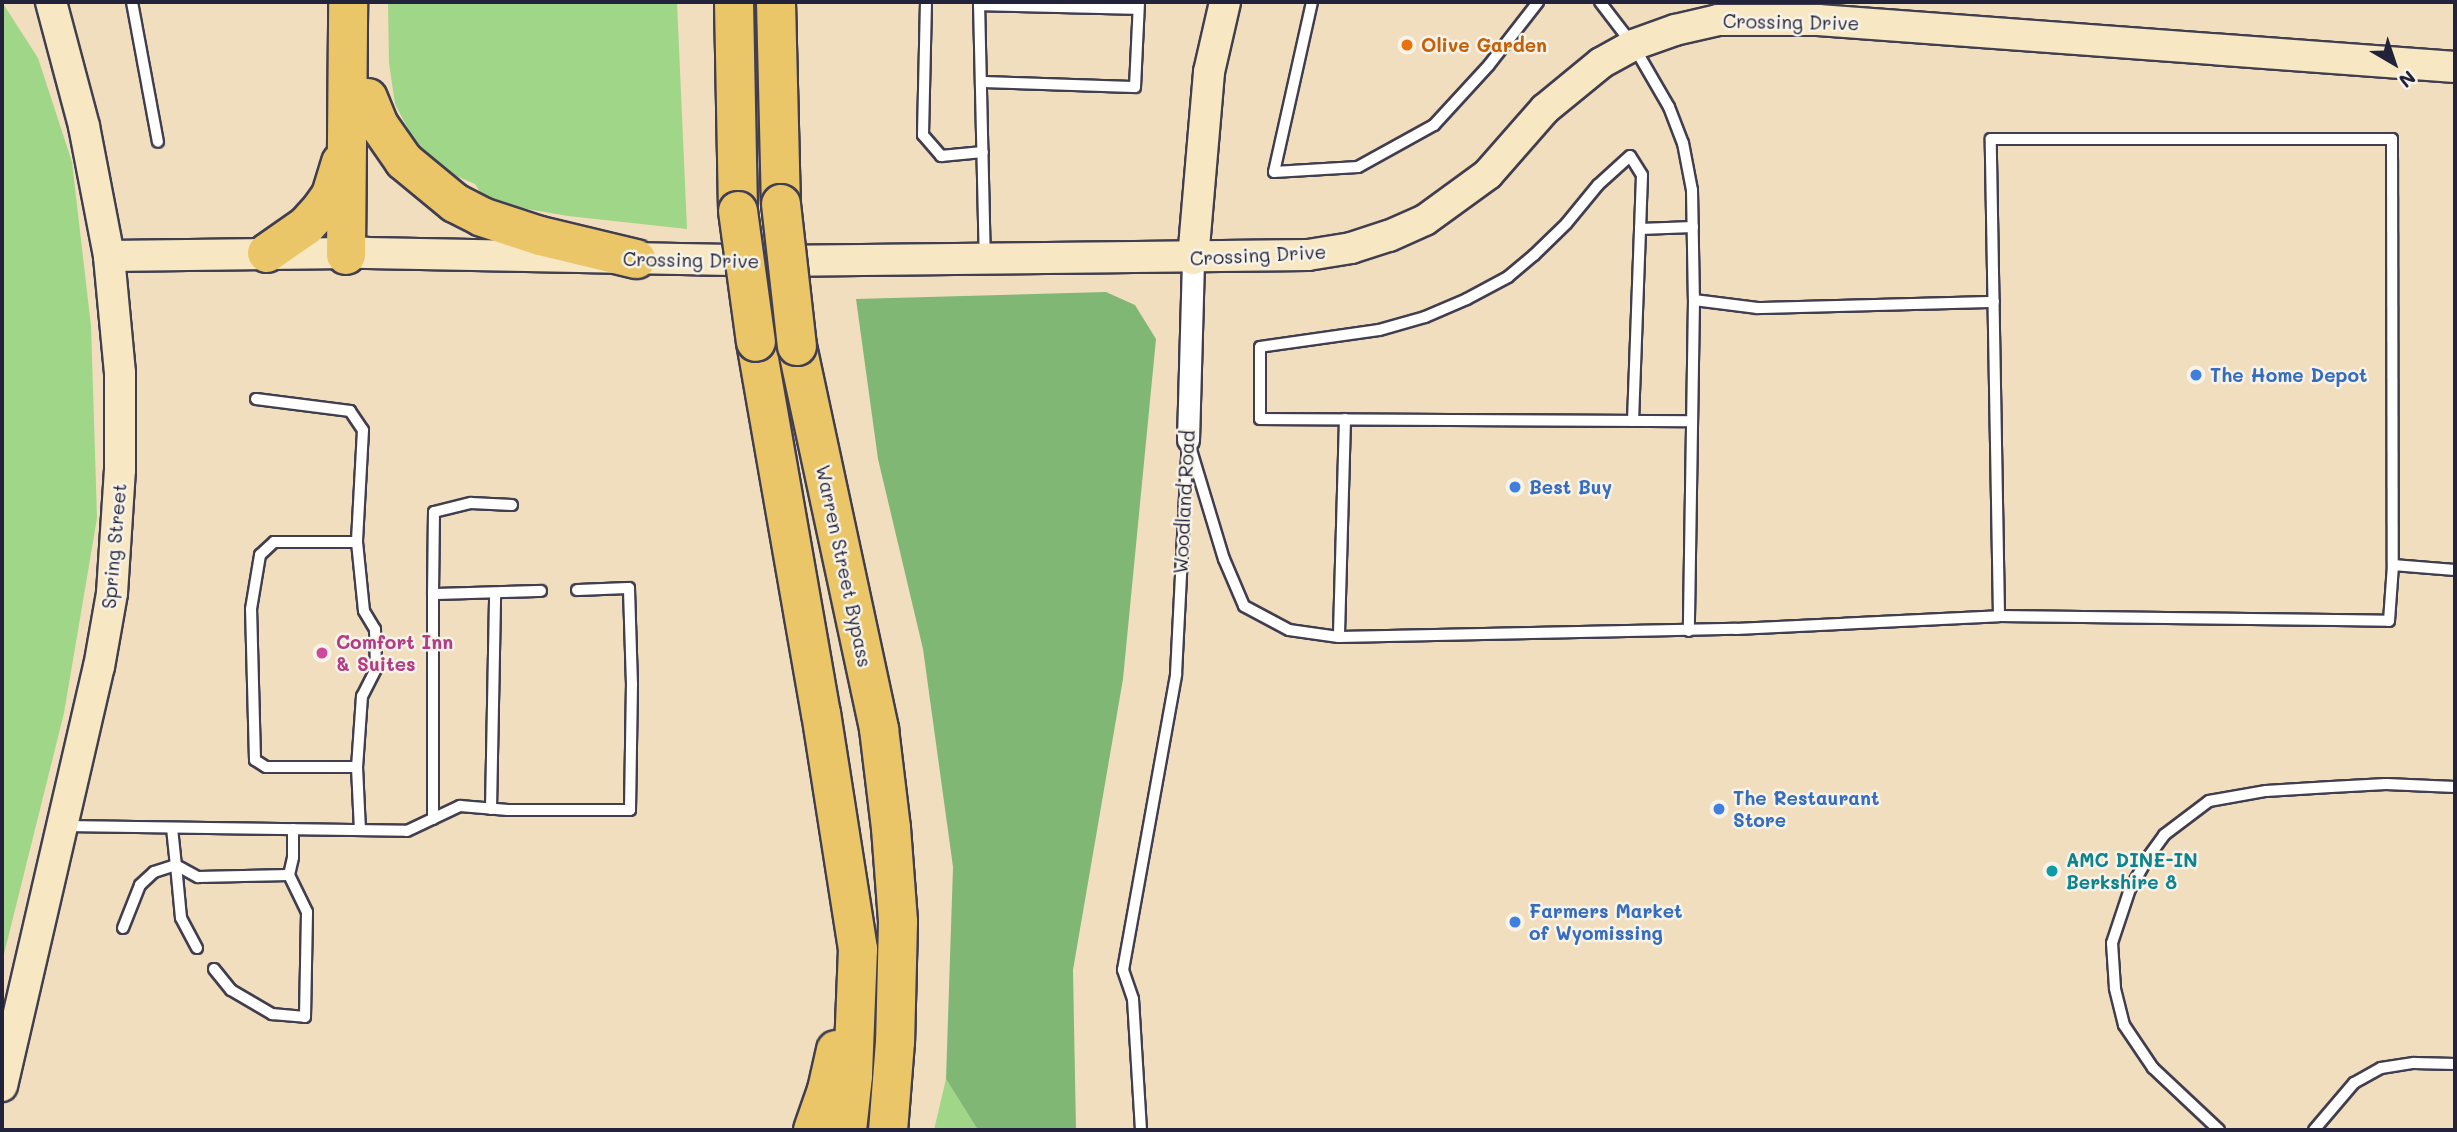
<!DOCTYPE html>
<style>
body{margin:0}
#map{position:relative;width:2457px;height:1132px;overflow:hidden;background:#f1debf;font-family:Mali,sans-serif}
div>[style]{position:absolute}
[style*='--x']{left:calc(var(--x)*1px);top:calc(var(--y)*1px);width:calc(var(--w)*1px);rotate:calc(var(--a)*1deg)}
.green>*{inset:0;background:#a0d687}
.forest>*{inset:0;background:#80b774}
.roads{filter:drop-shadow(2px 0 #413e4f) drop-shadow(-2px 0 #413e4f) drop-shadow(0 2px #413e4f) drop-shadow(0 -2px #413e4f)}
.lane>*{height:10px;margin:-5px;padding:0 5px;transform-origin:5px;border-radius:5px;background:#fff}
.street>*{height:21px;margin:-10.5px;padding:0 10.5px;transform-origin:10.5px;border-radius:10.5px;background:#fff}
.secondary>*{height:30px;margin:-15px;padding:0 15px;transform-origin:15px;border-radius:15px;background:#f7e8c3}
.highway>*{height:38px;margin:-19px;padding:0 19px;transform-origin:19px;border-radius:19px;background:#ebc669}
.bridges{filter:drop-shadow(2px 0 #413e4f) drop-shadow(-2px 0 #413e4f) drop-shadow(0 2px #413e4f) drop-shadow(0 -2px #413e4f)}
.highway-bridge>*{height:38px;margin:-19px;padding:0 19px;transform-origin:19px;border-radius:19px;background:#ebc669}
.dots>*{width:19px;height:19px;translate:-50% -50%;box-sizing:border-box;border:4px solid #f7f3e8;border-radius:50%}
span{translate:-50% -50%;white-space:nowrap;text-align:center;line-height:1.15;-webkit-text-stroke:5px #f7f3e8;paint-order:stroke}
.street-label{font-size:19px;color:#22223b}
.food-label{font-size:19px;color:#c56008;font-weight:700}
.left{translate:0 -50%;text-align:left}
.shop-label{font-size:19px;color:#366cbe;font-weight:700}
.hotel-label{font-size:19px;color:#b23c85;font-weight:700}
.culture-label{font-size:19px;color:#0d838f;font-weight:700}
.frame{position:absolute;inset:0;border:4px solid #22223b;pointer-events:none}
.north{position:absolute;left:2359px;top:28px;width:70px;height:70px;-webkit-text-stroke:5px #f7f3e8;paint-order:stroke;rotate:141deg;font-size:19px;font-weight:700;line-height:28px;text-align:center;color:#22223b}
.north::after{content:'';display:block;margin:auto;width:24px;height:32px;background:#22223b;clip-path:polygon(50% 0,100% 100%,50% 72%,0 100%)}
</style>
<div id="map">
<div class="green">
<i style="clip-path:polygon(2px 2px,38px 58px,72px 162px,91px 326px,97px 518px,64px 713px,2px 962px)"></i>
<i style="clip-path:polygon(388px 2px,677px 2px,687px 229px,568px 216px,498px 204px,482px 195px,475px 184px,447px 172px,416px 144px,395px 104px,389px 63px)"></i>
<i style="clip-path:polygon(946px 1079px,978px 1130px,934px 1130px)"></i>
</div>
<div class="forest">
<i style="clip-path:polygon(1106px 292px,1135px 305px,1156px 339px,1123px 679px,1073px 970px,1076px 1130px,978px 1130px,946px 1079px,953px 867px,923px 649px,878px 459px,856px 299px)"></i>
</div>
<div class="roads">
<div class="lane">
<i style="--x:132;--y:2;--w:142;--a:79.5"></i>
<i style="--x:926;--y:2;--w:133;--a:91.3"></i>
<i style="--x:923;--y:135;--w:28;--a:49"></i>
<i style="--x:941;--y:156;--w:42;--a:-5.4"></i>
<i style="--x:979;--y:2;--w:255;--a:88.7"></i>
<i style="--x:1312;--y:2;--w:174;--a:102.6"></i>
<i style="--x:1274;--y:172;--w:84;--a:-3.4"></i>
<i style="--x:1358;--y:167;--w:87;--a:-28.9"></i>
<i style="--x:1434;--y:125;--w:81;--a:-47.5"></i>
<i style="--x:1489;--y:65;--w:80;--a:-52.1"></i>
<i style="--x:1600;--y:2;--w:54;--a:52.5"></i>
<i style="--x:1633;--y:45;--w:72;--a:59.9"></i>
<i style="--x:1669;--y:107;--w:39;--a:69"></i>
<i style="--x:1683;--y:143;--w:48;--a:79.2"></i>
<i style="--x:1692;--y:190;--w:110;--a:89"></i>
<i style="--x:1694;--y:300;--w:331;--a:90.9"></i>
<i style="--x:979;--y:5;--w:159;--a:1.4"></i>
<i style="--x:981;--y:82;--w:154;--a:1.9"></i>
<i style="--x:1135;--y:87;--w:85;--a:-87.3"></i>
<i style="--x:1640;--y:229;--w:53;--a:-2.2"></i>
<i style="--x:1694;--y:300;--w:64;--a:7.2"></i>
<i style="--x:1757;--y:308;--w:237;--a:-1.5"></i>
<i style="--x:256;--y:399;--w:95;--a:7.3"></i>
<i style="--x:350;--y:411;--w:23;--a:56"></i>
<i style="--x:363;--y:430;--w:112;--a:93.1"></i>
<i style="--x:357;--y:542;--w:69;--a:84.2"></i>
<i style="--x:364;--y:611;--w:21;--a:59"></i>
<i style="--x:375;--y:629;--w:40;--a:88.6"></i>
<i style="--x:376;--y:669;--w:30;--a:117"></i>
<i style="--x:362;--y:696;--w:71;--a:94"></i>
<i style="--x:357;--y:767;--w:63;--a:87.3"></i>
<i style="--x:1345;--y:419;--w:218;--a:91.6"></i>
<i style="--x:1339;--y:637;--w:397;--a:-1.2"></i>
<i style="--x:1736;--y:629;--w:263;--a:-2.8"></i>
<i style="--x:1999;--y:616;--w:390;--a:0.7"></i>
<i style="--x:2389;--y:621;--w:56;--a:-85.9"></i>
<i style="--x:2393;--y:565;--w:62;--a:4.6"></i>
<i style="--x:1633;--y:421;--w:246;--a:-87.9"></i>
<i style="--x:1642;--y:175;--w:22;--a:-122"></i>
<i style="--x:1630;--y:156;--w:43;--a:137.8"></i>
<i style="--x:1598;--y:185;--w:50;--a:129.4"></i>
<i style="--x:1566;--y:224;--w:45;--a:135.9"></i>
<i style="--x:1534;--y:255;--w:34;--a:140"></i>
<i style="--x:1508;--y:277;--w:47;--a:151.8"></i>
<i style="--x:1467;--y:299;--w:46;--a:156.8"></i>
<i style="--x:1425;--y:317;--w:48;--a:164.2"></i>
<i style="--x:1379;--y:330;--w:120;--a:171.9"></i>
<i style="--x:1260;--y:347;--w:72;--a:90"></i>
<i style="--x:1260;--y:419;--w:432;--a:0.3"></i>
<i style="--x:1191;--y:450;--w:114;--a:73.2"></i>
<i style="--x:1224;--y:559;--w:51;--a:66.9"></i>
<i style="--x:1244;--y:606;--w:51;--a:28.1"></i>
<i style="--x:1289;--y:630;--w:50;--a:8"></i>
<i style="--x:433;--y:594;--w:82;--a:-89.3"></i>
<i style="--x:434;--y:512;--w:38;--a:-14"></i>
<i style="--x:471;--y:503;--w:41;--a:2.8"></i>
<i style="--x:1999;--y:616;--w:477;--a:-91"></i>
<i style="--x:1991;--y:139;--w:401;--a:0"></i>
<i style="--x:2392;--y:139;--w:426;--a:89.9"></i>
<i style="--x:357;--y:767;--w:91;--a:180"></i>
<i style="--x:266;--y:767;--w:13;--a:-148"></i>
<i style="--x:255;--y:760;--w:151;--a:-91.5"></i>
<i style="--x:251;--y:609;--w:55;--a:-80.5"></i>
<i style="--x:260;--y:555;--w:19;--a:-43"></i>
<i style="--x:274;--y:542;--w:83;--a:0"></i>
<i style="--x:491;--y:809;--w:216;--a:-88.9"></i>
<i style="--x:433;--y:819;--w:225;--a:-90"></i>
<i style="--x:433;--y:594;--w:108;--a:-1.6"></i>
<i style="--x:64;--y:826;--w:343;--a:0.8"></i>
<i style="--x:407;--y:831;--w:59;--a:-25.3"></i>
<i style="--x:460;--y:806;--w:48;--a:4.8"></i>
<i style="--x:508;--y:810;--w:122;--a:0"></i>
<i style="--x:630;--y:810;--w:125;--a:-89.1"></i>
<i style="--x:632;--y:685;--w:97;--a:-91.8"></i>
<i style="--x:629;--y:588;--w:52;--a:177.8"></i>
<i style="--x:172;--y:828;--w:37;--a:84"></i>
<i style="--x:176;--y:865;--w:25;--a:29"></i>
<i style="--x:198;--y:877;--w:91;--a:-1.3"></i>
<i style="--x:289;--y:875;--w:18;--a:-77"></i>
<i style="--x:293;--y:857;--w:28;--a:-90"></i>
<i style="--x:123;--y:928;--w:46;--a:-68.4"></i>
<i style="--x:140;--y:885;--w:19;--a:-43"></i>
<i style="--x:154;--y:872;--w:23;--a:-18"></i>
<i style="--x:176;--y:865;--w:53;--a:84.6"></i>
<i style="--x:181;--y:918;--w:34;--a:62"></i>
<i style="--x:214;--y:969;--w:27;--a:51"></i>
<i style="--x:231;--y:990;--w:48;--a:30.3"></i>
<i style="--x:272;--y:1014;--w:33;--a:5"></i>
<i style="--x:305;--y:1017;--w:105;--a:-88.9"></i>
<i style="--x:307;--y:912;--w:41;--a:-115.9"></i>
<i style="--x:1141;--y:1130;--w:131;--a:-93.5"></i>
<i style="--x:1133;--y:999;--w:31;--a:-109"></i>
<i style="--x:1123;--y:970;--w:301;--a:-79.8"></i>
<i style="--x:1176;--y:674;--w:234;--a:-87.1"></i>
<i style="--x:2219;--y:1130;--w:91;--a:-136.8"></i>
<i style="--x:2153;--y:1068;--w:52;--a:-124"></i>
<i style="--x:2124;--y:1025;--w:38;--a:-104"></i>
<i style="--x:2115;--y:988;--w:45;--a:-93.8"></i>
<i style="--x:2112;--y:943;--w:57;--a:-71.6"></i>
<i style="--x:2130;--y:889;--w:38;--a:-60"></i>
<i style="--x:2149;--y:856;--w:26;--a:-54"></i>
<i style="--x:2164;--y:835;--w:56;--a:-37.1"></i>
<i style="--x:2209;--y:801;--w:58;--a:-10"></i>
<i style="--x:2266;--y:791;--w:65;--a:-3.5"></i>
<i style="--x:2331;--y:787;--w:55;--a:-3.1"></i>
<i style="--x:2386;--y:784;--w:69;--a:2.5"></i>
<i style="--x:2314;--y:1130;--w:62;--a:-49.6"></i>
<i style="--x:2354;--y:1083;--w:31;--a:-29"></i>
<i style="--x:2381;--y:1068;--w:33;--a:-9"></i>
<i style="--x:2414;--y:1063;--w:41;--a:1.4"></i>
</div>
<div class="street">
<i style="--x:1188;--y:440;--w:181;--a:-88.4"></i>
</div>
<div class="secondary">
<i style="--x:109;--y:256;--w:258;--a:-0.7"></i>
<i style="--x:367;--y:253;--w:403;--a:1.1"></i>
<i style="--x:770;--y:261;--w:538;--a:-0.64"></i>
<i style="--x:1308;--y:255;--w:44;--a:-9.2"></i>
<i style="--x:1351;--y:248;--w:40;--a:-18"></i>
<i style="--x:1389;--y:236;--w:39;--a:-24"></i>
<i style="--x:1425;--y:220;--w:78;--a:-36.1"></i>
<i style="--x:1488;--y:174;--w:86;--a:-48.8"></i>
<i style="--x:1545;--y:109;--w:72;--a:-39.4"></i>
<i style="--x:1601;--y:63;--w:37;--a:-29"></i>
<i style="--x:1633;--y:45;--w:45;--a:-19.7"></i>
<i style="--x:1675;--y:30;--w:44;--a:-13.1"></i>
<i style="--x:1718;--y:20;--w:100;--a:0"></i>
<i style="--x:1818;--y:20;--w:639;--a:4.22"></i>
<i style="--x:1193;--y:259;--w:188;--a:-85.1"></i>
<i style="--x:1209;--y:72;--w:72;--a:-77.1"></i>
<i style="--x:2;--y:1086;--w:430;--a:-77"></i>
<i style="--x:99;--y:667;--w:75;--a:-80"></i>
<i style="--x:112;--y:593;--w:123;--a:-86.3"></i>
<i style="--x:120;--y:470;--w:97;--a:-90"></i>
<i style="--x:120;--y:373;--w:118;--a:-95.4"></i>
<i style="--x:109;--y:256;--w:132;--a:-100.9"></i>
<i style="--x:84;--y:126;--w:128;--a:-104.9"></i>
</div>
<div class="highway">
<i style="--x:734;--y:2;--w:209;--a:88.9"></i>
<i style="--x:776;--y:2;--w:202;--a:88.6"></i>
<i style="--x:368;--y:98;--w:29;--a:68"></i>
<i style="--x:379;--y:125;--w:44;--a:55.2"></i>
<i style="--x:404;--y:161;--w:66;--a:39.5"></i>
<i style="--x:455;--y:203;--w:30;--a:27"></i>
<i style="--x:482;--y:217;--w:61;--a:18.1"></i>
<i style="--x:540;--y:236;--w:99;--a:13.5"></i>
<i style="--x:267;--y:253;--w:47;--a:-34.7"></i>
<i style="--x:306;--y:226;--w:24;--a:-48"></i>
<i style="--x:322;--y:208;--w:16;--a:-55"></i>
<i style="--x:331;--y:195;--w:34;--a:-73"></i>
<i style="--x:346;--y:255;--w:253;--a:-89.5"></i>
<i style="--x:756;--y:342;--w:377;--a:80.1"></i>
<i style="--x:821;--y:713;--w:239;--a:81.1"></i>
<i style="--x:858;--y:949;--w:127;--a:92.3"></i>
<i style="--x:853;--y:1076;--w:54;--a:96.3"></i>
<i style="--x:797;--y:346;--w:392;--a:77.9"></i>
<i style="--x:879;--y:729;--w:100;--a:83.1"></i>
<i style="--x:891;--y:828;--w:94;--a:85.7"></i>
<i style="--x:898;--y:922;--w:120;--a:91.4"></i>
<i style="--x:895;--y:1042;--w:88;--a:94.5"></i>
<i style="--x:813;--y:1130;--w:42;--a:-70.7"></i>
<i style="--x:827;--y:1090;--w:41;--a:-77.3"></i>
</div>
</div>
<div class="bridges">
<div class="highway-bridge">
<i style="--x:781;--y:204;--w:143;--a:83.6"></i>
<i style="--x:738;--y:211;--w:132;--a:82.2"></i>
</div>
</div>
<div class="dots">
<i style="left:1407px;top:45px;background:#e8710a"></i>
<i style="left:2196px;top:375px;background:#3f7fe0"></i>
<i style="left:1515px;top:487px;background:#3f7fe0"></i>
<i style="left:322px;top:653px;background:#d1479c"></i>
<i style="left:1719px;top:809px;background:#3f7fe0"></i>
<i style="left:2052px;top:871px;background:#0f9aa8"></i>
<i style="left:1515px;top:922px;background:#3f7fe0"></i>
</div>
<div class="street-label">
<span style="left:1791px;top:22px;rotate:1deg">Crossing Drive</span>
<span style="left:1258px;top:255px;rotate:-3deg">Crossing Drive</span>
<span style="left:691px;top:260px;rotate:1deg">Crossing Drive</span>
<span style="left:1184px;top:502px;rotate:-87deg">Woodland Road</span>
<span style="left:114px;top:546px;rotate:-85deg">Spring Street</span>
<span style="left:844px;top:566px;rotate:78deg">Warren Street Bypass</span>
</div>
<div class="food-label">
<span class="left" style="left:1421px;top:45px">Olive Garden</span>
</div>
<div class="shop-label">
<span class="left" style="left:2210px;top:375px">The Home Depot</span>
<span class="left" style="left:1529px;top:487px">Best Buy</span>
<span class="left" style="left:1733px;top:809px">The Restaurant<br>Store</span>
<span class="left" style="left:1529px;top:922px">Farmers Market<br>of Wyomissing</span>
</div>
<div class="hotel-label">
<span class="left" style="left:336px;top:653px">Comfort Inn<br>&amp; Suites</span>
</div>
<div class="culture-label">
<span class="left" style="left:2066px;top:871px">AMC DINE-IN<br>Berkshire 8</span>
</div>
<div class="frame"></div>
<div class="north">N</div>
</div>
